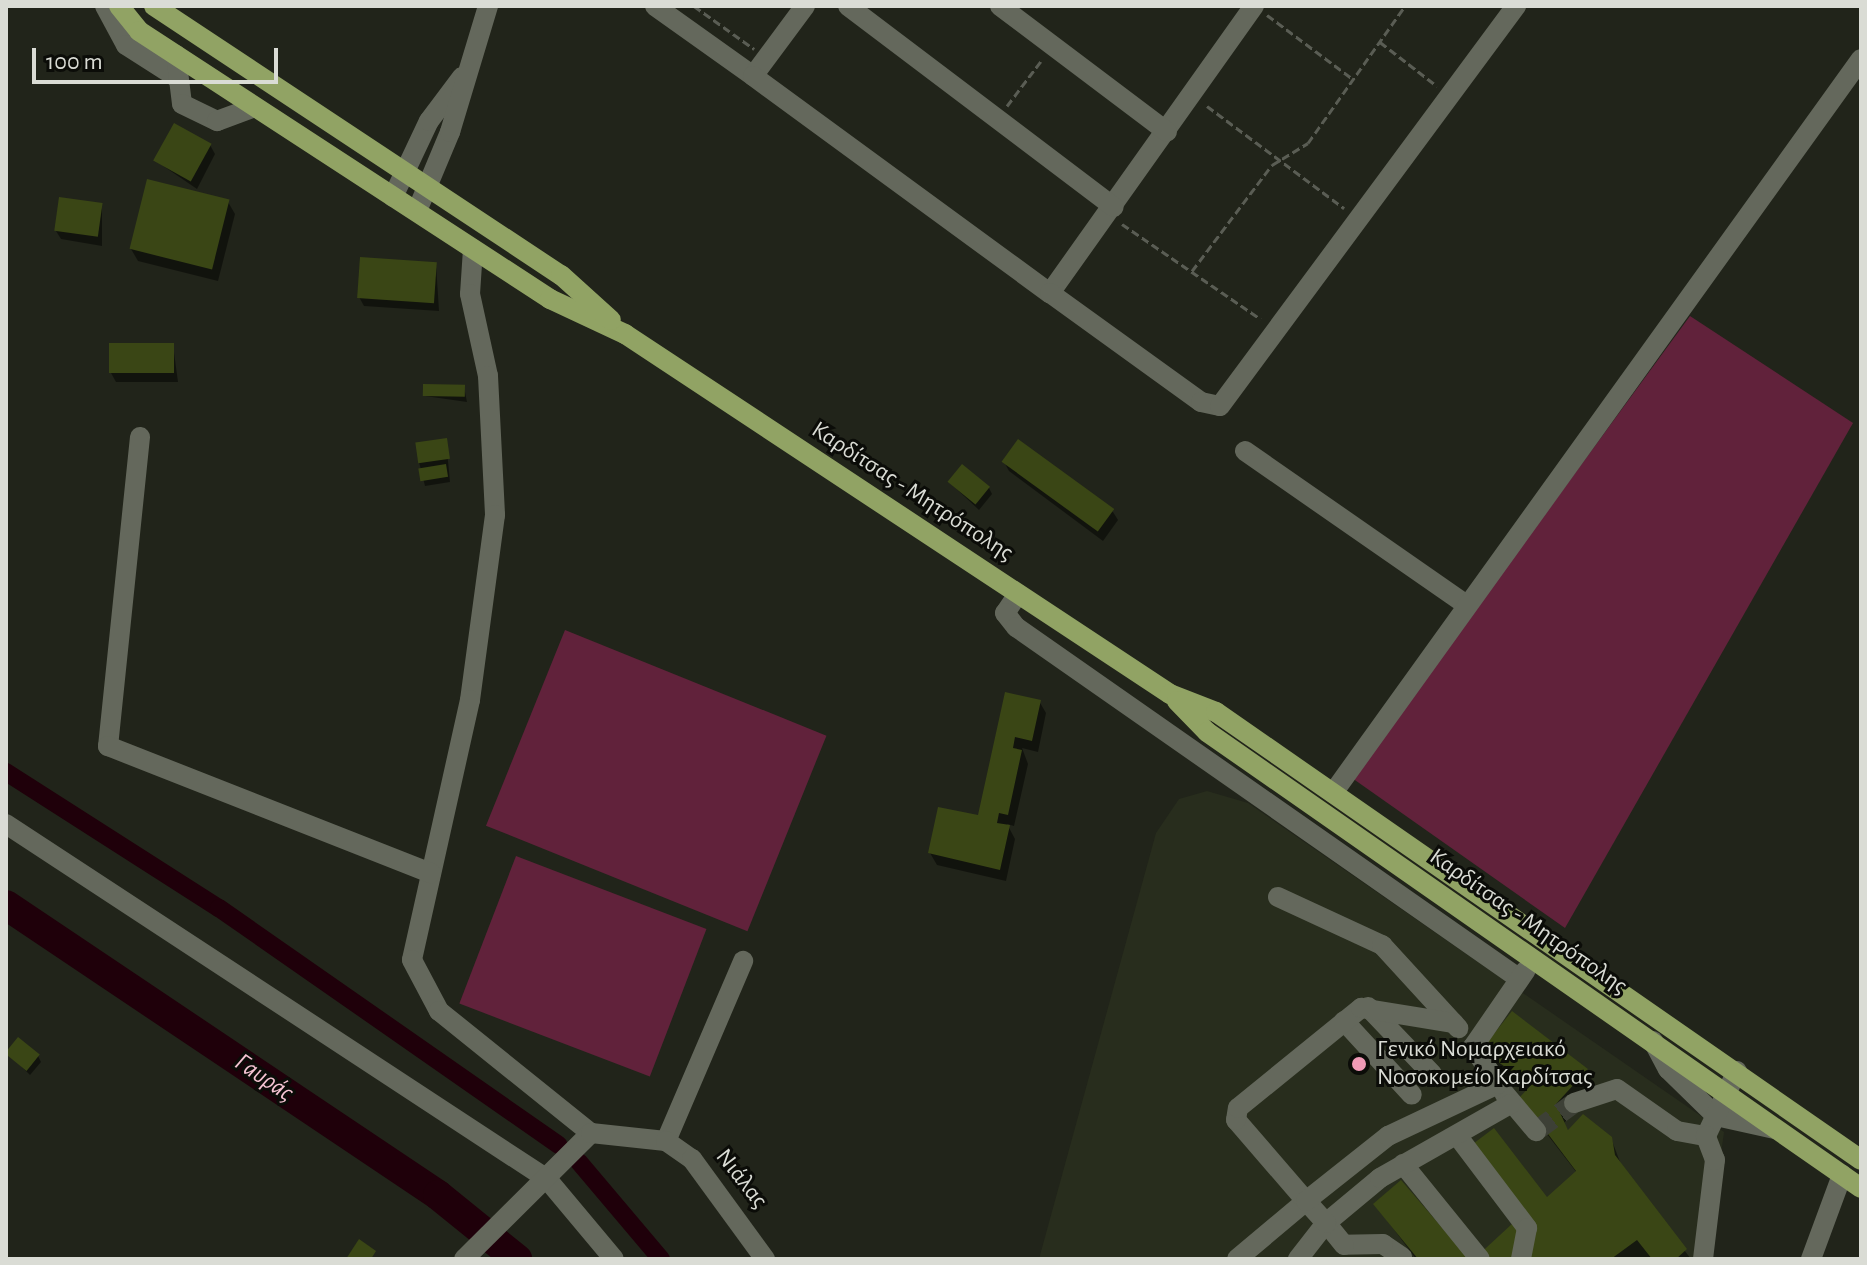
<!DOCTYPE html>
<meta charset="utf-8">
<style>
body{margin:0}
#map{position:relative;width:1867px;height:1265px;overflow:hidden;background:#21241a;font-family:"Alegreya Sans",sans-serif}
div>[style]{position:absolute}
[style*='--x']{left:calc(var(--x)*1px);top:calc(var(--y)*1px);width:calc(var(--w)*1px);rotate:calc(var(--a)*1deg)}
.built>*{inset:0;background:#282d1d}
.green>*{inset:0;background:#61223b;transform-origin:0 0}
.shadow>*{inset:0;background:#0007}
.canal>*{height:18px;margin:-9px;padding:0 9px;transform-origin:9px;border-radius:9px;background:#1f000a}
.river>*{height:30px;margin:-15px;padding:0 15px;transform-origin:15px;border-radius:15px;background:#1f000a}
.building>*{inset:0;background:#3a4615;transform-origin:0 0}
.minor-tunnel>*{height:20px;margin-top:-10px;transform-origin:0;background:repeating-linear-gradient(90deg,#3d4036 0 20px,transparent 0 30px)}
.path>*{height:3px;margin-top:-1.5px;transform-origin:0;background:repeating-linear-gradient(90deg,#5a5d54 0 8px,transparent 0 12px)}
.minor>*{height:20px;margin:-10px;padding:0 10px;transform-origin:10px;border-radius:10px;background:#64685c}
.major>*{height:20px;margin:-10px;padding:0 10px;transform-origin:10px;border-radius:10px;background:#91a364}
.dots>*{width:22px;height:22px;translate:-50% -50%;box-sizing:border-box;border:4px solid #0b0c08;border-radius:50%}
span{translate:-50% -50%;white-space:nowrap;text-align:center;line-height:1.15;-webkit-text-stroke:6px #0b0c08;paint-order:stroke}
.street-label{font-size:24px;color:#dadcd5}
.poi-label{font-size:24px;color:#dadcd5}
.left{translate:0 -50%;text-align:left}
.water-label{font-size:26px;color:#f6c4d3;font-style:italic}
.frame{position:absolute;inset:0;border:8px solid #dadcd5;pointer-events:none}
.scale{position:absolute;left:32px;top:48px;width:246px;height:36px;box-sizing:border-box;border:4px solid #dadcd5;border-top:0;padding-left:10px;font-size:24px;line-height:28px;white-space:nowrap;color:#dadcd5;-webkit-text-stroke:6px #0b0c08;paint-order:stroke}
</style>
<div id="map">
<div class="built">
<i style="clip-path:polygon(1207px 791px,1248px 803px,1724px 1132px,1707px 1259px,1039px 1259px,1156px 833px,1179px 799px)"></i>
</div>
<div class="green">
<i style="clip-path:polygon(1690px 316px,1853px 423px,1565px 928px,1352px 778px)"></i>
<i style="left:565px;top:630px;width:282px;height:211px;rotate:22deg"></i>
<i style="left:516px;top:856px;width:204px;height:158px;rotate:21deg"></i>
</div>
<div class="shadow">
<i style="clip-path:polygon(210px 145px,215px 154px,197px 189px,156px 161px)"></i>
<i style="clip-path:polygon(228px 202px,235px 214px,218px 281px,138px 261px,131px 249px)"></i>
<i style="clip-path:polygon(102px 205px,102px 246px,61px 239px,56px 231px)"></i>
<i style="clip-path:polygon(436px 264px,439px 311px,364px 306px,359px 297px)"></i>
<i style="clip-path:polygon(173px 345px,178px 382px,116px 382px,111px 373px)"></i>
<i style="clip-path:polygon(464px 387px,467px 402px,425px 396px)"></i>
<i style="clip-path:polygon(446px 440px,450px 482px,425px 486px,419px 462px)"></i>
<i style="clip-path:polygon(1019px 442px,1113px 512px,1118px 520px,1103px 541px,1009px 471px,1004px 462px)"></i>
<i style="clip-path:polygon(949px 482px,989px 488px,992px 494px,979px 510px)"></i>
<i style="clip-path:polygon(1006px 694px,1039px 701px,1046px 713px,1038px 752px,1022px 748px,1028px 764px,1014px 826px,1007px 824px,1015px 839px,1006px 881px,937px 865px,930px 853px,979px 818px)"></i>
<i style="clip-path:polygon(1484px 1050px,1586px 1070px,1597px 1088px,1564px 1123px,1569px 1132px,1611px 1138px,1623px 1170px,1691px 1259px,1477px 1259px,1577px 1173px,1533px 1116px,1528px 1092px,1494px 1068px)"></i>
<i style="clip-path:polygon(8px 1053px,38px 1056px,41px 1062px,30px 1075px)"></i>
<i style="clip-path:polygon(1375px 1204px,1466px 1259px,1416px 1259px)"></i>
</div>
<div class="canal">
<i style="--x:6;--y:772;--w:253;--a:32.6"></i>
<i style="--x:219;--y:908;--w:414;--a:34.9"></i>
<i style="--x:579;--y:1162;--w:127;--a:49.8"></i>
</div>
<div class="river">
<i style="--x:6;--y:905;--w:520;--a:33.87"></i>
<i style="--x:438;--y:1195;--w:102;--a:39"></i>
</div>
<div class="building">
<i style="left:174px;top:123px;width:43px;height:43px;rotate:29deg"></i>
<i style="left:147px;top:179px;width:85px;height:72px;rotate:14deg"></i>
<i style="left:59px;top:197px;width:44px;height:34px;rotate:8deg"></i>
<i style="left:360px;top:257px;width:77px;height:41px;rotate:4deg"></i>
<i style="left:109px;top:343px;width:65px;height:30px"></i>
<i style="left:423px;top:384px;width:42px;height:12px;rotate:1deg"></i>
<i style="left:447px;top:438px;width:21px;height:32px;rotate:82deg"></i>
<i style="left:1018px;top:439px;width:119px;height:28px;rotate:36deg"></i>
<i style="left:446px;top:464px;width:13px;height:28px;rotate:81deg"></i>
<i style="left:962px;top:464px;width:36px;height:23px;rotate:39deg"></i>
<i style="clip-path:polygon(1005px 692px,1041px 700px,1032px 741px,1015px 737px,1013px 748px,1022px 750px,1008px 815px,999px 813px,997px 823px,1010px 825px,1000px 870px,928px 853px,938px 807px,978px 815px)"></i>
<i style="clip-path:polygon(1512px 1011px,1588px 1069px,1556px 1104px,1568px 1130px,1583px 1114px,1612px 1137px,1615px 1155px,1687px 1249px,1676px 1259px,1652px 1259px,1637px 1240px,1611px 1259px,1474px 1259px,1513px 1223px,1461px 1153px,1494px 1128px,1547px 1197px,1576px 1171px,1520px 1097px,1531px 1085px,1481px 1050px)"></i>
<i style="left:18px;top:1037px;width:28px;height:21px;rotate:39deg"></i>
<i style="clip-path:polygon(1401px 1180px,1469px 1259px,1418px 1259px,1373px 1204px)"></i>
<i style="clip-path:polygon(359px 1239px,376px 1251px,371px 1259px,346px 1259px)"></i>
</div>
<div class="minor-tunnel">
<i style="--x:1536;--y:1131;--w:47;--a:-36.4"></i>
</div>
<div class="path">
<i style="--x:694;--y:6;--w:74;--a:35.6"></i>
<i style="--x:1267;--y:15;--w:107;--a:36.7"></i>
<i style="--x:1380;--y:42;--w:72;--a:37.7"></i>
<i style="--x:1007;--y:106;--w:56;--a:-52.9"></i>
<i style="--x:1207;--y:106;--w:171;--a:36.7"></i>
<i style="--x:1122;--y:224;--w:168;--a:34.4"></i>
<i style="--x:1192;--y:271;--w:133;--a:-53"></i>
<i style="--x:1272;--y:165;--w:42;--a:-31.4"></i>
<i style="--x:1308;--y:143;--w:168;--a:-54.7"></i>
</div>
<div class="minor">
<i style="--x:105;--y:6;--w:44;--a:61.7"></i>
<i style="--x:126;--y:45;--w:59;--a:32.6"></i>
<i style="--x:655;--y:6;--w:120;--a:35.5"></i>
<i style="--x:805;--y:6;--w:87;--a:126.6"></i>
<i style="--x:753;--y:76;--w:368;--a:36.2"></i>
<i style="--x:1050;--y:293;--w:352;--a:-54.6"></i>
<i style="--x:848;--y:6;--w:333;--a:37.1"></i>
<i style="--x:1000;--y:6;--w:209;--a:37"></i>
<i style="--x:176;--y:55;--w:49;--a:83"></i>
<i style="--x:182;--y:104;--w:39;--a:26"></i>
<i style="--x:217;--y:121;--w:40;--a:-20.2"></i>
<i style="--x:393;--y:197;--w:84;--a:-64.7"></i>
<i style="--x:429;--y:121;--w:55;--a:-53.1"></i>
<i style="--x:417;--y:211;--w:86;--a:-67.3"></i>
<i style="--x:450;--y:132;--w:132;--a:-73.2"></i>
<i style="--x:473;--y:249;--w:45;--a:93.8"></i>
<i style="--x:470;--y:294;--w:84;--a:77.6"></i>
<i style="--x:488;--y:376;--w:139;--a:87.1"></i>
<i style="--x:495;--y:515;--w:187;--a:97.7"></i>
<i style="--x:470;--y:700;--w:266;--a:102.6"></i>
<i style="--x:412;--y:960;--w:58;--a:62.1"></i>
<i style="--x:439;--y:1011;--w:195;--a:38.8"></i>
<i style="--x:1050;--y:293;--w:186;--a:35.8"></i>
<i style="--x:1201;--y:402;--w:19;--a:12"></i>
<i style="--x:1220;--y:406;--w:498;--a:-53.5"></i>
<i style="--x:140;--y:437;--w:311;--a:95.9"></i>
<i style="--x:108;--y:746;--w:347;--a:21.5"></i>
<i style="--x:1245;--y:451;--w:267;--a:34.8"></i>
<i style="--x:1018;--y:594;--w:23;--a:124"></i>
<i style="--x:1005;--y:613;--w:18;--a:52"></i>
<i style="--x:1016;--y:627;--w:611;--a:34.94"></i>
<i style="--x:1333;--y:793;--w:904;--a:-54.27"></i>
<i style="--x:6;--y:824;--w:647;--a:33.27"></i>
<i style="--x:547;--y:1179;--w:104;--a:50.1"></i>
<i style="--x:1278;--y:897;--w:115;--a:24.8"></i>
<i style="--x:1382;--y:945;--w:113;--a:47.5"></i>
<i style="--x:1368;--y:1007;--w:93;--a:46.3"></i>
<i style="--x:1344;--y:1021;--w:100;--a:47.4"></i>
<i style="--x:1653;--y:1041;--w:32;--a:62"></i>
<i style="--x:1668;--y:1069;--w:67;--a:44.4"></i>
<i style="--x:1716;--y:1116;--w:60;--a:12.4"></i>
<i style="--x:1504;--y:1093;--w:50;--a:49.9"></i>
<i style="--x:1574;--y:1103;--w:45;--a:-18"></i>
<i style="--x:1617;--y:1089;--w:73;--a:35"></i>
<i style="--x:1677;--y:1131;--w:29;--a:10"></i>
<i style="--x:1706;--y:1136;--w:72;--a:-64.5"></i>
<i style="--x:1459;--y:1138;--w:113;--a:52.9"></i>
<i style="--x:1527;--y:1228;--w:32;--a:101"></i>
<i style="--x:666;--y:1141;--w:196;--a:-66.8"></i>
<i style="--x:1403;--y:1164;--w:122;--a:51"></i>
<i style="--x:1402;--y:1257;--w:23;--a:-146"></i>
<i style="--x:1383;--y:1244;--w:39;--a:179"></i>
<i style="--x:1344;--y:1245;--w:28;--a:-129"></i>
<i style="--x:1326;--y:1223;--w:70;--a:-39.8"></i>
<i style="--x:1380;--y:1178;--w:150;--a:-29.6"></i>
<i style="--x:464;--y:1259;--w:179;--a:-44.8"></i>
<i style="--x:591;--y:1133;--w:75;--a:6.1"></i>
<i style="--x:666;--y:1141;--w:32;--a:35"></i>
<i style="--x:692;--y:1159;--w:124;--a:53.9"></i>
<i style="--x:1237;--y:1259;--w:90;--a:-40"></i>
<i style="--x:1306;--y:1201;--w:107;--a:-130.8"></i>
<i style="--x:1236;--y:1120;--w:12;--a:-81"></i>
<i style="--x:1238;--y:1108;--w:159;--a:-39.1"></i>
<i style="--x:1361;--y:1008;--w:94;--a:9.2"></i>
<i style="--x:1298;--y:1259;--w:46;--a:-52.1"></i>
<i style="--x:1326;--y:1223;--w:30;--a:-132"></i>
<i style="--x:1306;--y:1201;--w:105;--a:-38.4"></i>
<i style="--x:1388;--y:1136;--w:122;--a:-25.3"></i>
<i style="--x:1498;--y:1084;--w:45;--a:-124"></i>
<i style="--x:1473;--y:1047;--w:93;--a:-55.5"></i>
<i style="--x:1703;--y:1259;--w:100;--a:-83.1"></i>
<i style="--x:1715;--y:1160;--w:26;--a:-111"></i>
<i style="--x:1811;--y:1259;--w:90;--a:-69.7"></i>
</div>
<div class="major">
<i style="--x:119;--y:6;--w:32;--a:51"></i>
<i style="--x:139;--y:31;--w:491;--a:33.1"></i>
<i style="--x:550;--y:299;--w:83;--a:25"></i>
<i style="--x:625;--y:334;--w:653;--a:33.45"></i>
<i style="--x:1170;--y:694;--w:49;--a:21.4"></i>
<i style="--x:1216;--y:712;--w:785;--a:34.78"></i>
<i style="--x:154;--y:6;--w:488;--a:33.5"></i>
<i style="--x:561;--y:275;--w:67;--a:42"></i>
<i style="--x:1177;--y:701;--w:43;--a:45.9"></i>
<i style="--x:1207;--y:732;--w:797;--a:34.89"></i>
</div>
<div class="dots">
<i style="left:1359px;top:1064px;background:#f09ab6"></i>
</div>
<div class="street-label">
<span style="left:912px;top:492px;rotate:33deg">Καρδίτσας - Μητρόπολης</span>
<span style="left:1528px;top:922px;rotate:35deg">Καρδίτσας - Μητρόπολης</span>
<span style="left:741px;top:1179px;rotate:52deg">Νιάλας</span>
</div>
<div class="poi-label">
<span class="left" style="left:1377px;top:1064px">Γενικό Νομαρχειακό<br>Νοσοκομείο Καρδίτσας</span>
</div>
<div class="water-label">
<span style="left:264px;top:1078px;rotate:34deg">Γαυράς</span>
</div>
<div class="frame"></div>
<div class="scale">100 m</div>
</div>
